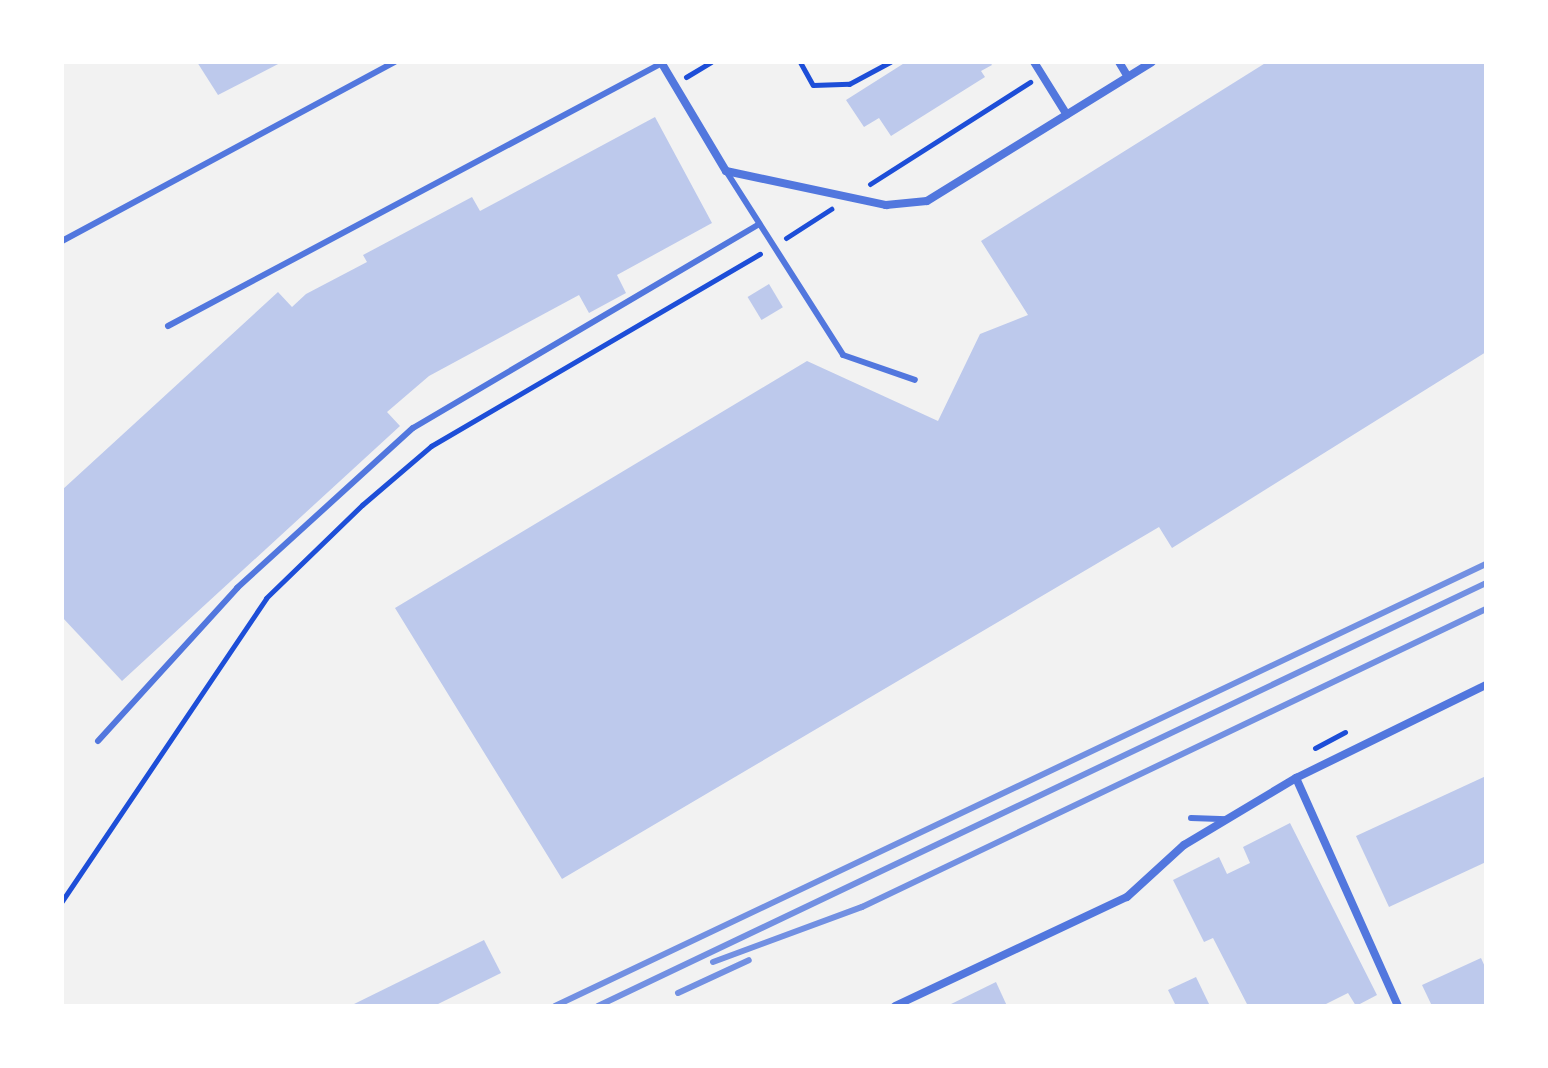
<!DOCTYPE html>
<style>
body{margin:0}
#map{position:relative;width:1548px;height:1068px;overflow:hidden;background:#f2f2f2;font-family:"Varela Round",sans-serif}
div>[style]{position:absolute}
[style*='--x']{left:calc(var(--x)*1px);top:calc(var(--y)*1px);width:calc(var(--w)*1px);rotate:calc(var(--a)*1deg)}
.building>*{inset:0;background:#bdc9ec;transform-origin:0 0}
.path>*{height:5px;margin:-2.5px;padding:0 2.5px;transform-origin:2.5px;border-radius:2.5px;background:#1d4ed8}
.service>*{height:6px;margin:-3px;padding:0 3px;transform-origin:3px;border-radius:3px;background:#5277de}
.minor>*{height:8px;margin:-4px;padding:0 4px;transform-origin:4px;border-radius:4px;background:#5277de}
.rail>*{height:6px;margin:-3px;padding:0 3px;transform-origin:3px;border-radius:3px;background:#7290e2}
span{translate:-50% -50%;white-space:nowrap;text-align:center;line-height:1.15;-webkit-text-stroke:7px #fff;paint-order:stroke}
.frame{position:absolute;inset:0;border:64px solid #fff;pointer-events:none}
</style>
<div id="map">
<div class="building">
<i style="clip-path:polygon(197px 62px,282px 62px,218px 95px)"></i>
<i style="clip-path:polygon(906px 62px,990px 62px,992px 65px,981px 71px,985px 77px,891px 136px,879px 118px,864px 127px,846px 100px)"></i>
<i style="clip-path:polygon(1267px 62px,1486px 62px,1486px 352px,1172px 548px,1159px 527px,562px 879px,395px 608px,807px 361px,938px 421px,980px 334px,1028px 315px,981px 241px)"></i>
<i style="clip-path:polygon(655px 117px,712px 223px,617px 275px,626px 293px,589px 313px,579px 295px,429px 376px,387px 412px,400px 426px,122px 681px,62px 617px,62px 490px,278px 292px,292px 307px,306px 294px,367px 262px,363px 255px,472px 197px,480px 211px)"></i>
<i style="left:769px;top:284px;width:27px;height:25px;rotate:59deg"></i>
<i style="clip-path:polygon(1486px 776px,1486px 862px,1389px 907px,1356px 836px)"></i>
<i style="clip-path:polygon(1290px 823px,1377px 995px,1356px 1006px,1348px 993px,1322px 1006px,1248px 1006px,1213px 938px,1204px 942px,1173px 880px,1219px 857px,1227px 874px,1250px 863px,1243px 847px)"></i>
<i style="clip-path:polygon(484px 940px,501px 973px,434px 1006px,350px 1006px)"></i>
<i style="clip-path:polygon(1481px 958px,1486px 969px,1486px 1006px,1432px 1006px,1422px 985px)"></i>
<i style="clip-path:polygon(1196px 977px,1210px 1006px,1176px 1006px,1168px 990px)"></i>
<i style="clip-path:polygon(996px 982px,1007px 1006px,947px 1006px)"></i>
</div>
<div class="path">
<i style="--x:800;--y:62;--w:26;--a:61"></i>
<i style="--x:813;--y:85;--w:36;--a:-2"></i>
<i style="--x:849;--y:84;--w:47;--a:-28.2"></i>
<i style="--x:686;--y:77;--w:29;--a:-31"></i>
<i style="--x:870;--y:184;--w:190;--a:-32.5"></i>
<i style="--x:786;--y:238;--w:54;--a:-32.8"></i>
<i style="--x:1315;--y:748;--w:34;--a:-28"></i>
<i style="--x:62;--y:901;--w:365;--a:-56"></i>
<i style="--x:266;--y:598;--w:134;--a:-44.1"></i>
<i style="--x:362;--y:505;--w:91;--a:-40.5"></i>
<i style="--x:431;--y:446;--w:381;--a:-30.3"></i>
</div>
<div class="service">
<i style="--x:726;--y:171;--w:218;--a:57.5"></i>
<i style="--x:843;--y:355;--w:76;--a:19.1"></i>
<i style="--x:62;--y:241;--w:378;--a:-28.3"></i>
<i style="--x:168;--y:326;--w:560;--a:-28.03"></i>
<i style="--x:98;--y:741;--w:207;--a:-47.7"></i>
<i style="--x:237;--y:588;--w:238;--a:-42.3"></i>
<i style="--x:413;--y:428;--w:400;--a:-30.5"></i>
<i style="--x:1191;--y:818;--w:36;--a:2"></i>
</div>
<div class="minor">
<i style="--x:661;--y:62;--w:127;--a:59.2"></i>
<i style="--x:726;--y:171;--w:164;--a:12"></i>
<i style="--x:886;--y:205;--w:41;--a:-5.6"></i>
<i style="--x:927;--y:201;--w:264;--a:-31.7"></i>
<i style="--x:1034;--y:62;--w:62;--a:58.1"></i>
<i style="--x:1119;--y:62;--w:17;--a:59"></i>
<i style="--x:1296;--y:778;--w:250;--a:65.9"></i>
<i style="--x:895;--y:1006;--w:256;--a:-25.2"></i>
<i style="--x:1127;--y:897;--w:77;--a:-42.4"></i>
<i style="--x:1184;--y:845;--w:131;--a:-30.9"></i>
<i style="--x:1296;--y:778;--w:212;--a:-26.1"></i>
</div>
<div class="rail">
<i style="--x:713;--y:962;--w:159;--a:-20.3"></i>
<i style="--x:862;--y:907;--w:692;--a:-25.53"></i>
<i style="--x:678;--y:993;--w:78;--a:-24.9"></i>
<i style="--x:555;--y:1006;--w:1031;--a:-25.4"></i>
<i style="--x:598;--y:1006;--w:984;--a:-25.47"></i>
</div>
<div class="frame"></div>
</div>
